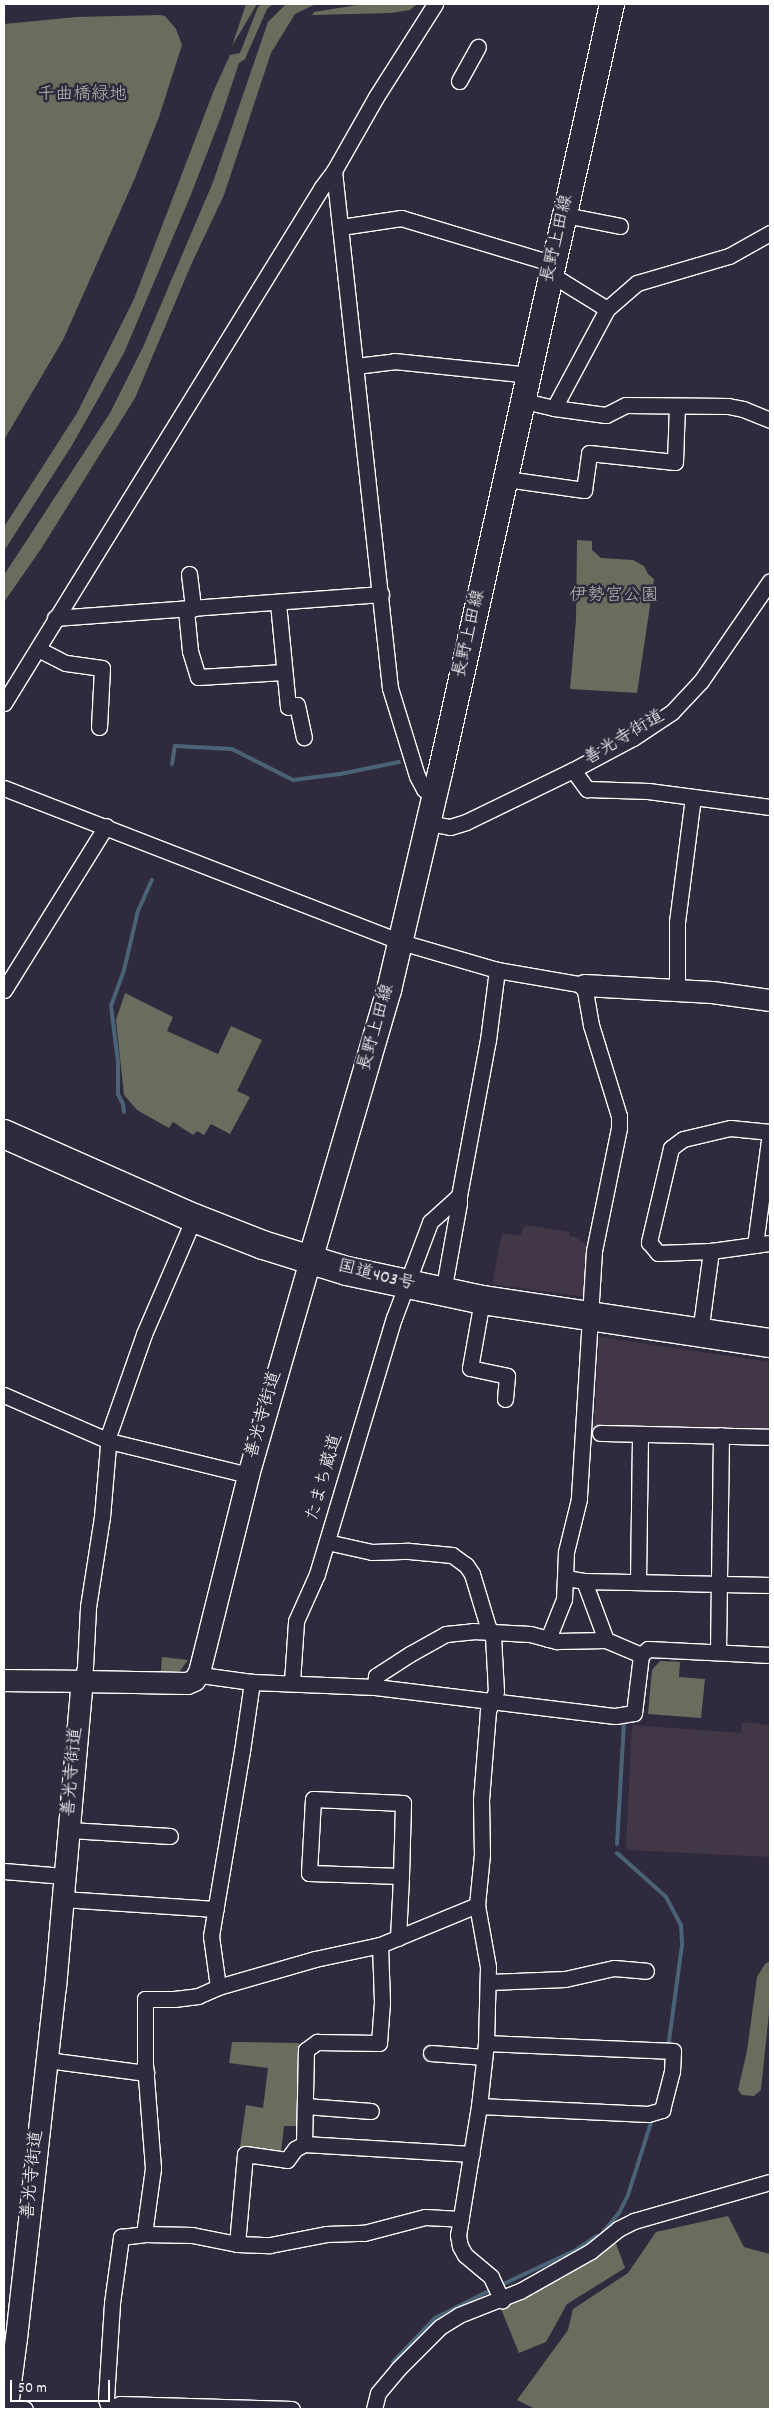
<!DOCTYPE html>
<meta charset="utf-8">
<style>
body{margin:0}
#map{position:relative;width:774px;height:2413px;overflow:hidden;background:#2f2a3d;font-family:Dekko,"Klee One",sans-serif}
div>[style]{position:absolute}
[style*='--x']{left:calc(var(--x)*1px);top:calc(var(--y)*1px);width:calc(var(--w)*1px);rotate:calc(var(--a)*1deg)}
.built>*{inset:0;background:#423746}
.green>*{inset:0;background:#6b6c5d}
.stream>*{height:4px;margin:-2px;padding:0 2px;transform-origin:2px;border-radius:2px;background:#4b6376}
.roads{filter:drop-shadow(1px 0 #fff) drop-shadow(-1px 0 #fff) drop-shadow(0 1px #fff) drop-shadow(0 -1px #fff)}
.street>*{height:15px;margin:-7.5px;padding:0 7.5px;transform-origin:7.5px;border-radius:7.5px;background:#2f2a3d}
.secondary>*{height:21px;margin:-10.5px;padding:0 10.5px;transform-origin:10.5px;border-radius:10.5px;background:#2f2a3d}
.primary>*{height:24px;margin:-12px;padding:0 12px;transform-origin:12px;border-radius:12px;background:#2f2a3d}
.highway>*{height:28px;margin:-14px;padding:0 14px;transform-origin:14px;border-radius:14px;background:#2f2a3d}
span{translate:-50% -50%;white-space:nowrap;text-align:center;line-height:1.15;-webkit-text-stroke:5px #2f2a3d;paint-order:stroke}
.park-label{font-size:18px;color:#b5b6ae}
.street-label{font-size:18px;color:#fff}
.frame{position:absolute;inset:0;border:5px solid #fff;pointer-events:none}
.scale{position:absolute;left:10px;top:2380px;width:100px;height:22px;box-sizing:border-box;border:2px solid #fff;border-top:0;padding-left:6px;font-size:15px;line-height:18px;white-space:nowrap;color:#fff;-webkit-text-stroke:4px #2f2a3d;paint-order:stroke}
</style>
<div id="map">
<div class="built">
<i style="clip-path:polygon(525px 1225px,569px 1232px,569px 1236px,575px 1237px,590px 1248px,586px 1297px,492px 1284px,502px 1233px,520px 1236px)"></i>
<i style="clip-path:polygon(599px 1337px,770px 1362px,770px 1430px,594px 1426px)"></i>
<i style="clip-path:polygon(742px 1722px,770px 1725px,770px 1857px,628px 1850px,626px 1845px,632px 1725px,741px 1733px)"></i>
</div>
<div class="green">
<i style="clip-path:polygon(246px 4px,257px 4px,232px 46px)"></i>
<i style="clip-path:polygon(262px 4px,273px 4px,267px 9px,245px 59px,239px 63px,221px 117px,190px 197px,124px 353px,71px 447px,4px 551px,4px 527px,77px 413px,134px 299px,214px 90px,230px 55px,240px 53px,258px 7px)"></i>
<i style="clip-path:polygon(286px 4px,316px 4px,295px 14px,271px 53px,224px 195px,191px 265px,135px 398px,41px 549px,4px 602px,4px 575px,110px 413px,143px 347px,213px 182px,268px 22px)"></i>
<i style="clip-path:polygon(363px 4px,417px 4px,410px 10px,391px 13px,312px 15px,314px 12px)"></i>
<i style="clip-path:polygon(160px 15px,165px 16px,176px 29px,182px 45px,159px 117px,135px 178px,63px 340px,4px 440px,4px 24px,76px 17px)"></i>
<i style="clip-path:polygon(577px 540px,592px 541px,592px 550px,601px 558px,633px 560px,644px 566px,648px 574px,654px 579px,637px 693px,570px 689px,576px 620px)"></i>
<i style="clip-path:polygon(125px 993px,173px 1017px,167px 1031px,218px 1054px,231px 1026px,262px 1040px,237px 1091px,250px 1097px,230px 1134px,211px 1124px,204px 1135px,197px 1131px,193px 1135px,173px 1122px,169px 1128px,137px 1110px,124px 1095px,116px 1020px)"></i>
<i style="clip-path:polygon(162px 1657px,188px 1660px,180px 1671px,161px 1671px)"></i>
<i style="clip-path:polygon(660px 1661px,680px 1662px,679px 1677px,705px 1679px,701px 1718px,648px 1714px,652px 1670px)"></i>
<i style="clip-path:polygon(770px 1961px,770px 2003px,761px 2090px,754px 2096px,742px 2095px,738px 2090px,747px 2051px,757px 1977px,765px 1964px)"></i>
<i style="clip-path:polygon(232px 2042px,299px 2043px,297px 2126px,284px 2126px,281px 2153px,240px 2147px,246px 2105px,263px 2108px,268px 2068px,229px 2063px)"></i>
<i style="clip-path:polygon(728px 2216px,744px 2247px,770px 2254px,770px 2409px,535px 2409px,517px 2400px,568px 2330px,573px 2309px,628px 2273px,656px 2232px)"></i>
<i style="clip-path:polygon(615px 2241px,625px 2268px,567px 2304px,546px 2342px,519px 2353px,501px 2309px,589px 2261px)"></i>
</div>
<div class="stream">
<i style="--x:172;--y:764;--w:18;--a:-81"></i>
<i style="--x:175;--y:746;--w:57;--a:3"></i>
<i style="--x:232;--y:749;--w:68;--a:26.9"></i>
<i style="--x:293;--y:780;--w:47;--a:-7.3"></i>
<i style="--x:340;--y:774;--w:60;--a:-11.5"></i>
<i style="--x:124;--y:1112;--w:8;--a:-97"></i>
<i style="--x:123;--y:1104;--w:11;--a:-117"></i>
<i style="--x:118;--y:1094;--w:32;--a:-90"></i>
<i style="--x:118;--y:1062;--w:56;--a:-97.1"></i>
<i style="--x:111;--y:1006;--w:38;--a:-70"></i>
<i style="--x:124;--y:970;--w:61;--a:-76.7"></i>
<i style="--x:138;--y:911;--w:34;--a:-66"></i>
<i style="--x:617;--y:1844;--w:120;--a:-86.7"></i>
<i style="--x:617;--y:1853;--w:66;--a:41.9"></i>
<i style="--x:666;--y:1897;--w:32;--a:62"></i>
<i style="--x:681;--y:1925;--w:20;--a:87"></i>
<i style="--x:682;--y:1945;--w:104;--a:97.7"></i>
<i style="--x:603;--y:2232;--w:25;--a:-50"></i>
<i style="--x:619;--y:2213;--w:20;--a:-63"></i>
<i style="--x:628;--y:2195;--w:83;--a:-72.4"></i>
<i style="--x:499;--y:2286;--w:85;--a:-25.1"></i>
<i style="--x:576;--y:2250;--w:25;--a:-34"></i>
<i style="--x:393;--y:2362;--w:61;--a:-46.3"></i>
<i style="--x:435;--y:2318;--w:65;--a:-26.6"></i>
</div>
<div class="roads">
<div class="street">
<i style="--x:435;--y:4;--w:110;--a:122.4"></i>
<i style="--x:376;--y:97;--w:85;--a:119.6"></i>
<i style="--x:334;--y:171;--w:520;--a:83.82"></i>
<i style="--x:390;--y:688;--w:92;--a:72.9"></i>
<i style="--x:417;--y:776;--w:15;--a:62"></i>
<i style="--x:424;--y:789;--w:14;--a:36"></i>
<i style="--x:459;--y:81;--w:39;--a:-61"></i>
<i style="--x:565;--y:215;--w:56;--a:11.3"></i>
<i style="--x:341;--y:227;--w:61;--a:-8.5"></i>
<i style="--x:401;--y:218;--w:160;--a:16.7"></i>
<i style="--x:551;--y:277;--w:9;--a:18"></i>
<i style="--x:560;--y:280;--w:55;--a:31.7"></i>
<i style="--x:356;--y:366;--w:38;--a:-7"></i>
<i style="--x:394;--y:361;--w:137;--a:5.9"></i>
<i style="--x:524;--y:401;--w:31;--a:13"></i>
<i style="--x:554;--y:408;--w:52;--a:7.7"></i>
<i style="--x:606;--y:415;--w:22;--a:-27"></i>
<i style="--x:626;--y:405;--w:102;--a:0.6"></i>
<i style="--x:728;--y:406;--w:15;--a:11"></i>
<i style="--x:743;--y:409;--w:29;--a:22"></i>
<i style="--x:554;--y:408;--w:112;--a:-61.8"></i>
<i style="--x:607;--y:309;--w:40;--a:-41"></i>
<i style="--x:637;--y:283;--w:96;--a:-16.4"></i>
<i style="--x:729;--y:256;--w:47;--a:-29.3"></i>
<i style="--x:506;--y:479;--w:79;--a:8"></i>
<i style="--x:584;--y:490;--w:37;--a:-82"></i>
<i style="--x:589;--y:453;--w:86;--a:6"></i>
<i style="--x:675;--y:462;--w:56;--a:-88"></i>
<i style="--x:189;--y:574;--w:35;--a:83"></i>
<i style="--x:278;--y:603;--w:104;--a:84.5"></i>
<i style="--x:288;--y:707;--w:9;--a:-13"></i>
<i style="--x:297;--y:705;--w:33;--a:78"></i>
<i style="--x:186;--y:610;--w:41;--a:84.4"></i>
<i style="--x:190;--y:651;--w:27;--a:73"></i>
<i style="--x:198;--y:677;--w:86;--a:-3.3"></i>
<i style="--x:55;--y:618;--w:327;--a:-4.2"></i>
<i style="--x:38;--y:649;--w:31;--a:27"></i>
<i style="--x:66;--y:663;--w:36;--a:8"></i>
<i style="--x:102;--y:668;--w:59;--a:92.9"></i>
<i style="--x:4;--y:703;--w:606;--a:-58.36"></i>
<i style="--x:322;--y:187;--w:20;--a:-53"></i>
<i style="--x:573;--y:770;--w:24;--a:54"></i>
<i style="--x:587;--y:789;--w:61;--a:1.9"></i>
<i style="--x:648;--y:791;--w:123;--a:7.5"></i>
<i style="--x:4;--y:788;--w:426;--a:21.2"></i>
<i style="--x:401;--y:942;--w:100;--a:16.3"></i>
<i style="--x:497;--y:970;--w:88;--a:9.8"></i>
<i style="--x:584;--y:985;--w:41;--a:80.1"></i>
<i style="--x:591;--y:1025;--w:95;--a:72.9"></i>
<i style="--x:619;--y:1116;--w:12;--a:90"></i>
<i style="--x:619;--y:1128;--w:126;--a:101.5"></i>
<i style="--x:594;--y:1251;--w:248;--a:93.5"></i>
<i style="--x:579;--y:1499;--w:55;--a:103.8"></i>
<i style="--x:566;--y:1552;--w:47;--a:92.4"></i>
<i style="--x:564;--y:1599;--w:43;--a:111.8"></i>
<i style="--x:429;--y:823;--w:21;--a:11"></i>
<i style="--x:450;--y:827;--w:17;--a:-17"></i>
<i style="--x:466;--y:822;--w:119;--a:-25.9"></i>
<i style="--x:573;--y:770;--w:68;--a:-28.1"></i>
<i style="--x:633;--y:738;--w:47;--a:-33.7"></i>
<i style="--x:672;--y:712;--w:42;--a:-46.9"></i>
<i style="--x:701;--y:681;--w:121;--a:-55.4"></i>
<i style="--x:4;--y:990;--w:193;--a:-58.1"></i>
<i style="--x:677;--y:990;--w:68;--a:-90"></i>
<i style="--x:677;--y:922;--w:126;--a:-82.7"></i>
<i style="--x:755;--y:1245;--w:114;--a:-82.4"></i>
<i style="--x:770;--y:1132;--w:40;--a:-174.3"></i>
<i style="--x:730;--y:1128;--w:48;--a:166.8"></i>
<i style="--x:683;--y:1139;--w:15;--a:143"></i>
<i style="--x:671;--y:1148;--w:97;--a:103.2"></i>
<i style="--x:649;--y:1242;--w:14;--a:51"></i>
<i style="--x:658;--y:1253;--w:53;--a:-2.2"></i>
<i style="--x:711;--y:1251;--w:44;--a:-7.8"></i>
<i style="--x:755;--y:1245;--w:15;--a:-8"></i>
<i style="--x:443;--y:1292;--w:90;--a:-79.8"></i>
<i style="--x:459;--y:1203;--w:7;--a:-90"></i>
<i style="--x:482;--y:1300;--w:69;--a:100"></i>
<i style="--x:470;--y:1368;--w:38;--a:12"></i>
<i style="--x:507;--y:1376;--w:23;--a:95"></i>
<i style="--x:700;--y:1333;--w:83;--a:-82.4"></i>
<i style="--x:4;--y:1395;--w:115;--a:23.7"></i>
<i style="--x:109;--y:1441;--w:143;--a:13.7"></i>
<i style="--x:600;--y:1433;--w:170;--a:1.3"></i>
<i style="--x:327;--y:1542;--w:46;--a:12.5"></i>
<i style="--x:372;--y:1552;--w:37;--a:-2"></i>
<i style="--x:409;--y:1551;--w:43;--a:5.3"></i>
<i style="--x:452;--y:1555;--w:17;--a:36"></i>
<i style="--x:466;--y:1565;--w:11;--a:56"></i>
<i style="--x:472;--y:1574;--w:55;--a:73.2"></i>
<i style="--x:488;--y:1627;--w:10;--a:61"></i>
<i style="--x:493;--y:1636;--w:55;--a:86.9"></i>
<i style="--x:496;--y:1691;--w:22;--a:112"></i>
<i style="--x:488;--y:1711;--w:88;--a:94.5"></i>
<i style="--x:481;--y:1799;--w:55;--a:89"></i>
<i style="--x:482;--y:1854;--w:51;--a:95.6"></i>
<i style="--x:477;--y:1905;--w:63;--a:79.9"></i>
<i style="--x:488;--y:1967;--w:76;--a:91.5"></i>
<i style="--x:486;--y:2043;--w:63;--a:96.3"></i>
<i style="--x:479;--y:2106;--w:131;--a:99.2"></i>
<i style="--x:458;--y:2235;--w:11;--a:80"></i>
<i style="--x:460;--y:2246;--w:10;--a:61"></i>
<i style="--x:465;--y:2255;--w:34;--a:40"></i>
<i style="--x:491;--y:2277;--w:26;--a:65"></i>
<i style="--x:566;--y:1578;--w:18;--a:9"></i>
<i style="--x:584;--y:1581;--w:186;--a:1.2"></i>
<i style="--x:584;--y:1581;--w:63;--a:69.6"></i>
<i style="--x:638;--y:1581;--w:146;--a:-89.2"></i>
<i style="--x:718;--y:1651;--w:216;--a:-89.2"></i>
<i style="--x:199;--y:1672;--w:10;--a:24"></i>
<i style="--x:208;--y:1676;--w:44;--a:7.8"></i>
<i style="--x:252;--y:1682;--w:123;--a:2.3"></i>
<i style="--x:375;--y:1687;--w:242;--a:6.9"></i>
<i style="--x:615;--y:1716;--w:19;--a:-9"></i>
<i style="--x:634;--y:1713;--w:58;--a:-83.1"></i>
<i style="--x:641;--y:1655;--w:9;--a:-41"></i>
<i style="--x:648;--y:1649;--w:122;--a:2.8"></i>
<i style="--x:82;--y:1681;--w:14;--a:-78"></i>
<i style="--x:85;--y:1667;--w:60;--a:-87.1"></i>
<i style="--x:88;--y:1607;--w:91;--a:-81.2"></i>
<i style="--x:102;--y:1517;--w:83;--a:-85.2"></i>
<i style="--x:109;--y:1434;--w:106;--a:-70.7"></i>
<i style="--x:144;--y:1334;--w:126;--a:-66.7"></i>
<i style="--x:292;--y:1682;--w:61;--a:-86.2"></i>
<i style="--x:296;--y:1621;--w:51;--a:-65.9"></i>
<i style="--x:317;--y:1574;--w:267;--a:-73.3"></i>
<i style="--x:394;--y:1318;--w:103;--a:-69.4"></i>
<i style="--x:430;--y:1222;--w:39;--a:-42"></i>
<i style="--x:459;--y:1196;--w:159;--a:-79.5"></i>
<i style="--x:488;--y:1040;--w:71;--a:-82.7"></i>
<i style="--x:375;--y:1687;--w:11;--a:-85"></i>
<i style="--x:376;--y:1676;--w:40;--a:-32.9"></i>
<i style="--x:410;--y:1654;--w:41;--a:-29.1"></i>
<i style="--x:446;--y:1634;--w:27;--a:-6"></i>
<i style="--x:473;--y:1631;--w:57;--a:3"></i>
<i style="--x:530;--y:1634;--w:28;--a:15"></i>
<i style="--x:557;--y:1641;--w:49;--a:-1.2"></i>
<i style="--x:606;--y:1640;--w:38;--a:23"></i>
<i style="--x:69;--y:1830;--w:101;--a:3.4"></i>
<i style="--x:4;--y:1871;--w:60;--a:4.8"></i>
<i style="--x:62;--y:1899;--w:154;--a:3.7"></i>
<i style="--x:398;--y:1938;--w:62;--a:-87.2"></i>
<i style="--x:401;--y:1876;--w:73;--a:-88.4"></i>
<i style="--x:403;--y:1803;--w:90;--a:-177.5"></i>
<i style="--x:313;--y:1799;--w:74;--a:93.1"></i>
<i style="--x:309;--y:1873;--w:92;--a:1.9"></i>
<i style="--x:489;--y:1982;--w:76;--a:-2.3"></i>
<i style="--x:565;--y:1979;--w:50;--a:-12.7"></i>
<i style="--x:614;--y:1968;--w:32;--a:5"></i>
<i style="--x:218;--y:1987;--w:51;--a:-97.8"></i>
<i style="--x:211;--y:1936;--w:188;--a:-80.5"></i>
<i style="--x:242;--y:1751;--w:70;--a:-81.8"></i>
<i style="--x:431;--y:2053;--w:53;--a:4.3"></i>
<i style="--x:47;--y:2060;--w:100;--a:7.5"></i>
<i style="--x:305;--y:2106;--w:66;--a:4.3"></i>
<i style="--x:479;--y:2106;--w:169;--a:2.7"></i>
<i style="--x:648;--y:2114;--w:15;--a:-16"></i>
<i style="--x:662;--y:2110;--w:40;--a:-75.6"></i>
<i style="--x:672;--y:2071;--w:20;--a:-87"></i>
<i style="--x:673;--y:2051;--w:187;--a:-177.6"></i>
<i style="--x:304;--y:2144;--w:168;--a:3.4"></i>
<i style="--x:144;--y:2234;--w:48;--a:1.2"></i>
<i style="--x:192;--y:2235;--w:46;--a:11.3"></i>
<i style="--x:237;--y:2244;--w:33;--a:2"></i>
<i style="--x:270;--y:2245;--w:57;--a:-11.1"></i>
<i style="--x:326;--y:2234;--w:38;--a:-2"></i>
<i style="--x:364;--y:2233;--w:63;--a:-14.7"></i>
<i style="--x:425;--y:2217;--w:36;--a:3"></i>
<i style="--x:237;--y:2244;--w:90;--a:-84.9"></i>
<i style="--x:245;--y:2154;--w:42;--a:8.1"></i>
<i style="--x:287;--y:2160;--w:14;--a:-54"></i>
<i style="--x:295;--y:2149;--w:10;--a:-29"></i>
<i style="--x:304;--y:2144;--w:94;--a:-88.8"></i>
<i style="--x:306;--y:2050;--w:14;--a:-36"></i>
<i style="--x:317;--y:2042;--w:62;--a:0.9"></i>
<i style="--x:379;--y:2043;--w:41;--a:-85.8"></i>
<i style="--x:382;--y:2002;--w:57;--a:-92"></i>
<i style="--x:7;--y:2406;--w:18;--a:9"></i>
<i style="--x:109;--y:2408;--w:9;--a:-108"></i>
<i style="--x:106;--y:2399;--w:96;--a:-86.4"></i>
<i style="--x:112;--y:2303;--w:67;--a:-82.2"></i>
<i style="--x:121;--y:2237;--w:23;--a:-7"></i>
<i style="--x:144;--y:2234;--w:67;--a:-82.2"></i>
<i style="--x:153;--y:2168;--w:105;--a:-94.4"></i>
<i style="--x:145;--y:2063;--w:64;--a:-90"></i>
<i style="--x:145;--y:1999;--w:29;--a:0"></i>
<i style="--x:174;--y:1999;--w:24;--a:-7"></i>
<i style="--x:198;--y:1996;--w:22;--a:-24"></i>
<i style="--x:218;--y:1987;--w:101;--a:-16.1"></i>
<i style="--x:315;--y:1959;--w:66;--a:-12.2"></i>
<i style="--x:380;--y:1945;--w:105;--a:-22.4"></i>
<i style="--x:109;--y:2409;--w:12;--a:-24"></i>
<i style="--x:120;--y:2404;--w:172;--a:1.7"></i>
<i style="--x:374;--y:2409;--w:16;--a:-76"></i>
<i style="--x:378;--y:2393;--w:31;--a:-50"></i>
<i style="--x:398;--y:2369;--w:59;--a:-45"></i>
<i style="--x:440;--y:2327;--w:22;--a:-32"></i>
<i style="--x:459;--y:2315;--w:66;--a:-21.5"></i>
<i style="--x:520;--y:2291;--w:81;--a:-29.4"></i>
<i style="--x:591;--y:2251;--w:35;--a:-39"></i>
<i style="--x:618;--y:2229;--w:18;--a:-27"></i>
<i style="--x:634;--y:2221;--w:141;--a:-16"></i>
</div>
<div class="secondary">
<i style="--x:584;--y:985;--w:128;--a:3.1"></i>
<i style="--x:712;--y:992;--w:59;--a:7.9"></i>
<i style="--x:4;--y:1680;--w:78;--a:0.7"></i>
<i style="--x:4;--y:2406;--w:3;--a:0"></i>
<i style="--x:7;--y:2406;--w:69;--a:-82.5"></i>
<i style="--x:16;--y:2338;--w:353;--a:-83.7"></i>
<i style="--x:55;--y:1987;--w:307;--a:-85"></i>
<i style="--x:82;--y:1681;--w:105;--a:1.1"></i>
<i style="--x:187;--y:1683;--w:8;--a:-23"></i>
<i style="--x:194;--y:1680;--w:9;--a:-58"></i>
<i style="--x:199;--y:1672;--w:203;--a:-76"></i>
<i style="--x:248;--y:1475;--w:224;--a:-73.9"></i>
</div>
<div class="primary">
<i style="--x:310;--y:1260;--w:281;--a:-73.7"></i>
<i style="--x:389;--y:990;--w:223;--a:-76.8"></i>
<i style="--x:440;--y:773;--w:788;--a:-77.39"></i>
</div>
<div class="highway">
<i style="--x:4;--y:1134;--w:208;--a:23.9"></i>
<i style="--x:194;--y:1218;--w:74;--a:21.4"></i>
<i style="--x:263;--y:1245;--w:88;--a:17.2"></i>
<i style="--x:347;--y:1271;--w:138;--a:12.1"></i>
<i style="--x:482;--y:1300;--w:291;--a:8.5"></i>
</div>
</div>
<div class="park-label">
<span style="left:82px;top:96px">千曲橋緑地</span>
<span style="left:614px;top:597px">伊勢宮公園</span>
</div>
<div class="street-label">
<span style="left:559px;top:239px;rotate:-77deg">長野上田線</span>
<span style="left:471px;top:634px;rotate:-77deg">長野上田線</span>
<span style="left:625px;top:739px;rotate:-31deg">善光寺街道</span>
<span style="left:378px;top:1028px;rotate:-74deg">長野上田線</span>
<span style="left:376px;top:1277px;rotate:14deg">国道403号</span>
<span style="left:265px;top:1415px;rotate:-74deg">善光寺街道</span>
<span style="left:326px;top:1478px;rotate:-74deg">たまち蔵道</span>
<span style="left:74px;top:1772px;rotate:-85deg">善光寺街道</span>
<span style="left:34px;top:2175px;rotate:-84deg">善光寺街道</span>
</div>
<div class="frame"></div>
<div class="scale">50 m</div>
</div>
